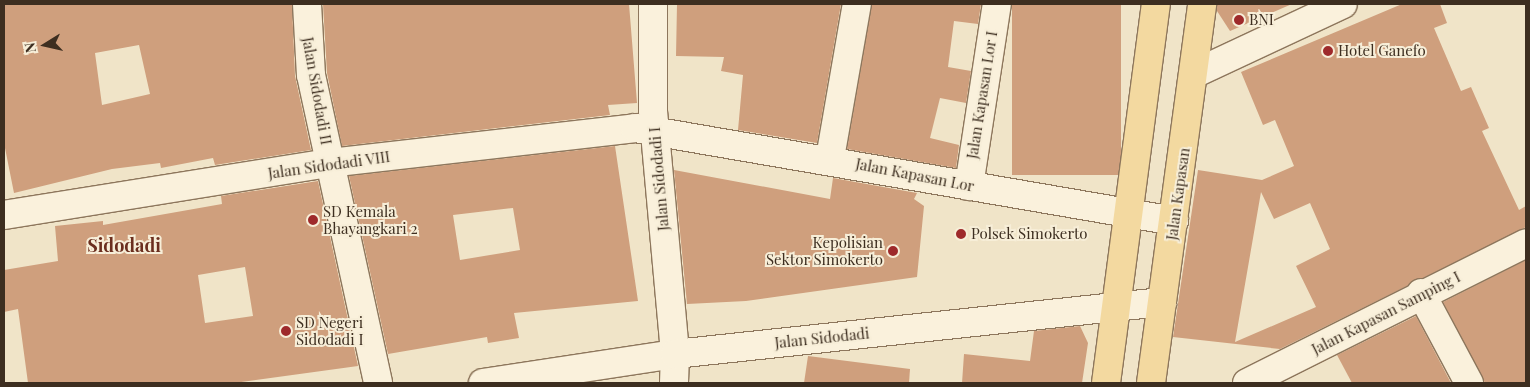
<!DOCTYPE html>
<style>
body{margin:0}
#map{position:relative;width:1530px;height:387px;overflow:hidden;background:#f0e4c8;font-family:"Playfair Display",serif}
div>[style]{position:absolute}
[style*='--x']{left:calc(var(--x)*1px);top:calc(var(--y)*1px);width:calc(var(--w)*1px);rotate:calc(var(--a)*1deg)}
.building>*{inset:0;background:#cf9f7d;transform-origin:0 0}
.roads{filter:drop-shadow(1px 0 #8d765c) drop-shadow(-1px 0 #8d765c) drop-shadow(0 1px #8d765c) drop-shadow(0 -1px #8d765c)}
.minor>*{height:28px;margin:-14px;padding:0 14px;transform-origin:14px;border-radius:14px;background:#faf1dc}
.major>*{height:28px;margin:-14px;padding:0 14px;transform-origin:14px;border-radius:14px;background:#f3d9a0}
.dots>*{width:14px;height:14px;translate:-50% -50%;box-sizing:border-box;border:2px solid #f7eed8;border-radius:50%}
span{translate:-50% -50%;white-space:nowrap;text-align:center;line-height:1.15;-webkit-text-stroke:4px #f7eed8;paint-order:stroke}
.poi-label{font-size:15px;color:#3d2e20}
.left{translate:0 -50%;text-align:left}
.right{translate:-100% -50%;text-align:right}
.street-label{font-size:15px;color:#3d2e20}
.quarter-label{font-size:18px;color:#6b2e1e;font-weight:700}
.frame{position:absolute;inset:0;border:5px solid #3d2e20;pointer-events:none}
.north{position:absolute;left:20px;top:20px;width:50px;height:50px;-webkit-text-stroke:4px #f7eed8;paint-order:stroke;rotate:260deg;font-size:14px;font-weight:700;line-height:20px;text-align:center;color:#3d2e20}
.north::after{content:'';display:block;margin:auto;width:18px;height:22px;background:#3d2e20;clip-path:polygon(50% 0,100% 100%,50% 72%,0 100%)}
</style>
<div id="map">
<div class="building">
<i style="clip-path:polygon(evenodd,4px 4px,292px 4px,295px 76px,311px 150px,215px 165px,213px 158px,161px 168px,160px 163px,112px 169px,14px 193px,4px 143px,4px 4px,139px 45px,150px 94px,102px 105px,95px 53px,139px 45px)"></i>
<i style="clip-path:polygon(323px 4px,629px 4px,637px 103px,608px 105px,610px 115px,342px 146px,327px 73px)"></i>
<i style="clip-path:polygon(677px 4px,841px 4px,817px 143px,738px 130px,743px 75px,721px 71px,724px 57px,676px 56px)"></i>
<i style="clip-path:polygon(872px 4px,981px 4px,978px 24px,954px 21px,948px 67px,971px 71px,966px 103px,940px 98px,930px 138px,959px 145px,956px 168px,847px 149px)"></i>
<i style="left:1012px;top:4px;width:109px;height:171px"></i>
<i style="clip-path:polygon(1217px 4px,1292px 4px,1230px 31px,1217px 11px)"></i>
<i style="clip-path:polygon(evenodd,1402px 4px,1440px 4px,1447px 23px,1434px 28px,1461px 91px,1471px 87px,1489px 128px,1482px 131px,1519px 210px,1526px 206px,1526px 227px,1280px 349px,1173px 337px,1198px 170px,1262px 180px,1294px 166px,1275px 120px,1263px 125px,1241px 72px,1402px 4px,1261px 192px,1274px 219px,1310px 203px,1330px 249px,1296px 266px,1316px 307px,1235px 342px,1261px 192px)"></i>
<i style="clip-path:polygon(evenodd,615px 146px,638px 301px,514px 313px,519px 338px,488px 343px,487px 337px,388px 354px,349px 176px,615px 146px,513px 208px,520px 250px,460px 260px,453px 215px,513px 208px)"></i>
<i style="clip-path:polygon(674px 170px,830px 199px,833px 178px,917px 193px,914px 199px,924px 206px,917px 277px,746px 301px,687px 304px)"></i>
<i style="clip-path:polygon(evenodd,318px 181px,358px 366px,234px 383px,28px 383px,18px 309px,4px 312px,4px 270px,58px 261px,55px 226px,103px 221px,103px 225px,222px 204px,221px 196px,318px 181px,245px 267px,253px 316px,205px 323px,198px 275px,245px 267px)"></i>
<i style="clip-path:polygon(1526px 260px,1526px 383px,1485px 383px,1443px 302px)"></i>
<i style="clip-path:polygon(1416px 316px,1451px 383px,1352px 383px,1337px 355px)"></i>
<i style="clip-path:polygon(1080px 326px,1088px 343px,1082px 383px,962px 383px,964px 354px,1030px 361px,1034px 331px)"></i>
<i style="clip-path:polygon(808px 356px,910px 369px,909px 383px,804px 383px)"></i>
</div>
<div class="roads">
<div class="minor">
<i style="--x:307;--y:4;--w:71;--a:86.8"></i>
<i style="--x:311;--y:75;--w:315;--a:77.7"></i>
<i style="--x:653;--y:4;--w:107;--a:90"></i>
<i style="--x:653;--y:111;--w:244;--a:84.8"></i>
<i style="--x:675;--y:354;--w:29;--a:92"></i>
<i style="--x:1196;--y:73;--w:162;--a:-25.1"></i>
<i style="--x:830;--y:158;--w:156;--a:-80.1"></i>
<i style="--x:969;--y:186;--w:184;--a:-81.3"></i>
<i style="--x:4;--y:215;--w:329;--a:-9.1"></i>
<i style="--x:329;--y:163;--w:308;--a:-6.5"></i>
<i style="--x:635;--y:128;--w:547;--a:9.79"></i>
<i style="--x:1421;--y:293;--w:102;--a:61.9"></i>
<i style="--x:483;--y:383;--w:194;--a:-8.6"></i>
<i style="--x:675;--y:354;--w:490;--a:-6.1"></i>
<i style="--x:1247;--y:383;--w:312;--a:-26.6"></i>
</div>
<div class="major">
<i style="--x:1106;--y:383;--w:382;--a:-82.5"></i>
<i style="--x:1151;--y:383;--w:382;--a:-82.3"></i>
</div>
</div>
<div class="dots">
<i style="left:1239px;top:20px;background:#9e2a2b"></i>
<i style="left:1328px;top:51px;background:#9e2a2b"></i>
<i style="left:313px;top:220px;background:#9e2a2b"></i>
<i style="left:961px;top:234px;background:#9e2a2b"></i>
<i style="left:893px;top:251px;background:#9e2a2b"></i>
<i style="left:286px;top:331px;background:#9e2a2b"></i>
</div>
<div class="poi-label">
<span class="left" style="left:1249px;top:20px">BNI</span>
<span class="left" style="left:1338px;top:51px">Hotel Ganefo</span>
<span class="left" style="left:323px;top:220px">SD Kemala<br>Bhayangkari 2</span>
<span class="left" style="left:971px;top:234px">Polsek Simokerto</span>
<span class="right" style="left:883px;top:251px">Kepolisian<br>Sektor Simokerto</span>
<span class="left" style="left:296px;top:331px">SD Negeri<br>Sidodadi I</span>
</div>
<div class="street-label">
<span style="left:317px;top:91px;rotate:80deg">Jalan Sidodadi II</span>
<span style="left:982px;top:95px;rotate:-81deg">Jalan Kapasan Lor I</span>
<span style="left:329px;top:165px;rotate:-8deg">Jalan Sidodadi VIII</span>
<span style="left:915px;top:175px;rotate:11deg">Jalan Kapasan Lor</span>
<span style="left:659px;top:179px;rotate:-95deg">Jalan Sidodadi I</span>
<span style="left:1178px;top:194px;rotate:-82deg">Jalan Kapasan</span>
<span style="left:1386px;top:313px;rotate:-27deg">Jalan Kapasan Samping I</span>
<span style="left:822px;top:338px;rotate:-6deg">Jalan Sidodadi</span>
</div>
<div class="quarter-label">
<span style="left:124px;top:245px">Sidodadi</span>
</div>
<div class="frame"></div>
<div class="north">N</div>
</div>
